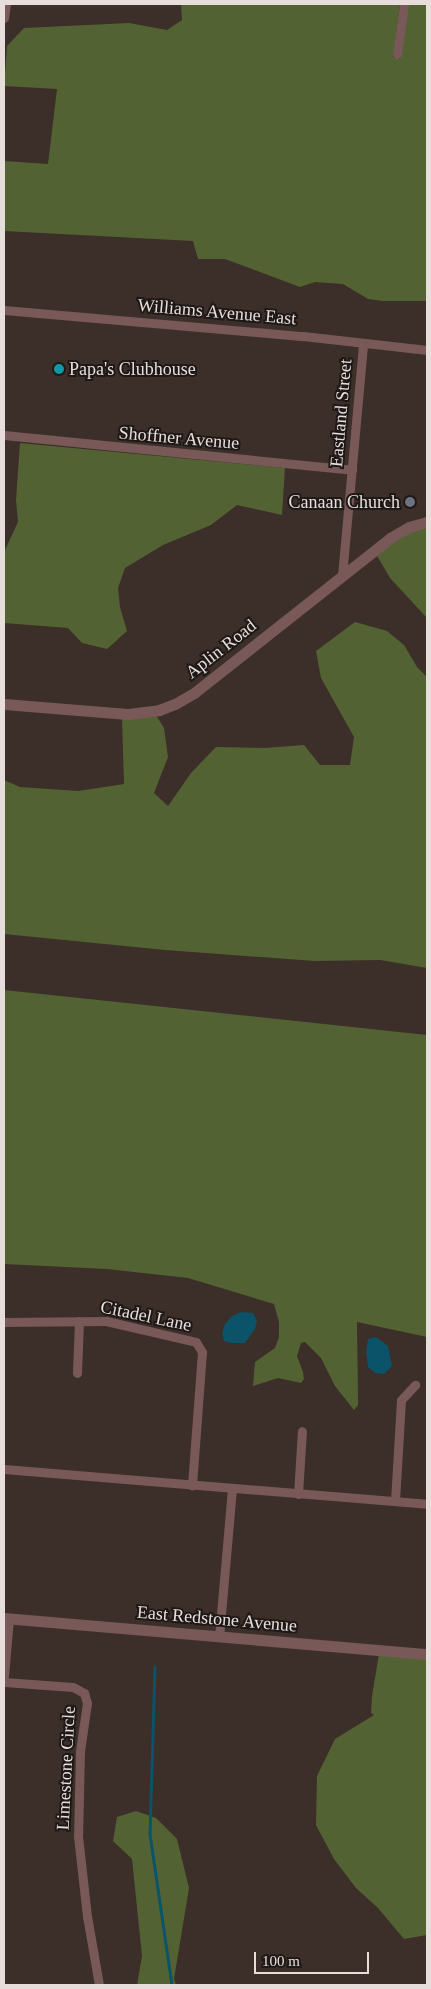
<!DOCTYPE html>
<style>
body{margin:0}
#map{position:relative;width:431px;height:1989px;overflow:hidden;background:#3c2e29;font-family:Georgia,serif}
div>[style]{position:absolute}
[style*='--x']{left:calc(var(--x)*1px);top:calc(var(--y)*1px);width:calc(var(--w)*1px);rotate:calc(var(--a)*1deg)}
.green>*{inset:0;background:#536233}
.water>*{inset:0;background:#0b5368}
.stream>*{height:2.5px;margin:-1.25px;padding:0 1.25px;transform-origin:1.25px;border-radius:1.25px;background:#0b5368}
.minor>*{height:9px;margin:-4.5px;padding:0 4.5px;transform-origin:4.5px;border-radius:4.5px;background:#785958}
.tertiary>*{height:11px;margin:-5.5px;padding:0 5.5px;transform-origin:5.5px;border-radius:5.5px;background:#785958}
.dots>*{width:14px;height:14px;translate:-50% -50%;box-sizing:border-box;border:2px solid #1e1816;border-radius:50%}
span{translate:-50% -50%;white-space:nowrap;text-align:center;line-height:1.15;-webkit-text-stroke:4px #1e1816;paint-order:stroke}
.street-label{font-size:18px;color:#e7dedb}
.poi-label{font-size:18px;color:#e7dedb}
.left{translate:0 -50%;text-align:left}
.right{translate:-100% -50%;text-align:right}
.frame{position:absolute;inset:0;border:5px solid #e7dedb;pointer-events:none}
.scale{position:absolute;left:254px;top:1952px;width:115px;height:22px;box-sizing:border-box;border:2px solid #e7dedb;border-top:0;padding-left:6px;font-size:15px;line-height:18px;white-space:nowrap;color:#e7dedb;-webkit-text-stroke:4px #1e1816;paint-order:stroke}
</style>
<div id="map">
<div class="green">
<i style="clip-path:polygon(181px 4px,400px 4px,393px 57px,400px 59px,407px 4px,427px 4px,427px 301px,383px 301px,368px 299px,343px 284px,315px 282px,300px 287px,225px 259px,198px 259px,193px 241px,4px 231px,4px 161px,48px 164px,57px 89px,4px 86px,7px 46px,24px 28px,129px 23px,167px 30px,182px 20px)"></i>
<i style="clip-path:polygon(20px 443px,285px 468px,282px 515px,237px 505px,211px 525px,163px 545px,125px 568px,118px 588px,120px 607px,127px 631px,107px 649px,82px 643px,68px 628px,4px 623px,4px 552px,18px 522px,16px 500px)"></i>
<i style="clip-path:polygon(427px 527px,427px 618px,390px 578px,376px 554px,410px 531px)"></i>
<i style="clip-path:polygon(355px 622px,387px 631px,404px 645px,417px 667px,427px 677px,427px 968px,380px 960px,315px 961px,165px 950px,4px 934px,4px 780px,20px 787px,78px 791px,124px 784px,122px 718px,156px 715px,164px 728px,168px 757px,154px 793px,168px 806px,191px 773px,216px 747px,265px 748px,304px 745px,320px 765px,350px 765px,354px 737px,321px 678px,316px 651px)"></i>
<i style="clip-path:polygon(4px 990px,427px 1035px,427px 1337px,357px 1322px,358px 1398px,358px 1405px,354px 1410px,335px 1386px,321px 1358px,305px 1342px,301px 1343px,297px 1356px,303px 1372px,304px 1379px,301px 1383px,278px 1378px,253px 1386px,255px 1362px,275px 1348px,279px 1337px,279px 1322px,274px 1304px,188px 1278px,107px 1269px,4px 1264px)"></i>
<i style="clip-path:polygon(379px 1654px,427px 1659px,427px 1935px,404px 1939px,378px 1908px,356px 1888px,334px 1859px,316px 1825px,317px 1776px,335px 1739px,374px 1715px,371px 1713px,372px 1696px)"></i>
<i style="clip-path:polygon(136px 1811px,156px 1818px,177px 1839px,189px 1888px,174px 1979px,176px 1985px,137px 1985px,142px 1956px,132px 1859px,113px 1841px,117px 1817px)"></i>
</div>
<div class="water">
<i style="clip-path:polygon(241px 1312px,253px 1313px,257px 1321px,255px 1329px,245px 1343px,231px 1343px,224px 1341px,222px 1334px,225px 1324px,232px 1316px)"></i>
<i style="clip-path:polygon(376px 1337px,388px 1346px,392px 1366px,384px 1374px,375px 1373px,368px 1367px,366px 1352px,368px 1339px)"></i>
</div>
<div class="stream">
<i style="--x:155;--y:1667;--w:167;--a:91.7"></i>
<i style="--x:150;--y:1834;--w:153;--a:81.7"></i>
</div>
<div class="minor">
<i style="--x:4;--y:18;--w:14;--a:-82"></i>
<i style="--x:397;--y:54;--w:50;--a:-82"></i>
<i style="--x:4;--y:310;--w:300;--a:5"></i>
<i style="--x:303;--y:336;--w:125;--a:6.4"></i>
<i style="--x:4;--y:435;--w:350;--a:5.7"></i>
<i style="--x:342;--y:576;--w:234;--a:-84.8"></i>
<i style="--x:4;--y:1322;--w:102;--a:-0.6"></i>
<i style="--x:106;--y:1321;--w:92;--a:13.1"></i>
<i style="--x:196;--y:1342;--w:12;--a:59"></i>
<i style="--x:202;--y:1352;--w:134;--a:94.3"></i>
<i style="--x:77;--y:1373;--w:52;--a:-87.8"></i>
<i style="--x:4;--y:1469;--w:424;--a:4.7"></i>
<i style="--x:298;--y:1494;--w:63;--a:-86.4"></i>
<i style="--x:395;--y:1501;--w:101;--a:-86.6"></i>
<i style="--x:401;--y:1400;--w:21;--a:-47"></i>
<i style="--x:219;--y:1637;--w:149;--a:-85"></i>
<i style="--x:4;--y:1676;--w:57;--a:-85"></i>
<i style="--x:4;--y:1682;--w:69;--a:4.1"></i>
<i style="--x:73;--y:1687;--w:13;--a:29"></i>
<i style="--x:84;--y:1693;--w:10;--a:73"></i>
<i style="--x:87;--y:1703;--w:49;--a:98.3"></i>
<i style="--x:80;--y:1751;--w:85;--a:91.3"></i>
<i style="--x:78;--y:1836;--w:81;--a:83.6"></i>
<i style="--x:87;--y:1916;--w:70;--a:80.1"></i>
</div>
<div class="tertiary">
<i style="--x:4;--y:704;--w:124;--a:4.6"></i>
<i style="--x:128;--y:714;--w:31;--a:-7"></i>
<i style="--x:159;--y:710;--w:17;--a:-21"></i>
<i style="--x:175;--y:704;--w:22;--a:-30"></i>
<i style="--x:194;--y:693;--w:250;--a:-38.3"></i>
<i style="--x:390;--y:538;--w:22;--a:-30"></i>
<i style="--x:409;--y:527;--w:19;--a:-16"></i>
<i style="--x:4;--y:1618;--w:425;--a:4.9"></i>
</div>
<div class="dots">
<i style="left:59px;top:369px;background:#0f9aa8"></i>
<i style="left:410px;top:502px;background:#6b7280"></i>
</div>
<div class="street-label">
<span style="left:217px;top:312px;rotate:5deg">Williams Avenue East</span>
<span style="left:341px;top:413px;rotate:-85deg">Eastland Street</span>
<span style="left:179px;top:438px;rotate:5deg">Shoffner Avenue</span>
<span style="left:221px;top:649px;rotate:-38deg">Aplin Road</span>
<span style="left:146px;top:1316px;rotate:12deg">Citadel Lane</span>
<span style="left:217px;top:1619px;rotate:5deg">East Redstone Avenue</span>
<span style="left:66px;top:1768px;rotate:-87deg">Limestone Circle</span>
</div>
<div class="poi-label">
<span class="left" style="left:69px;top:369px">Papa's Clubhouse</span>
<span class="right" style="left:400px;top:502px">Canaan Church</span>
</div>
<div class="frame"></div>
<div class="scale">100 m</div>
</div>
